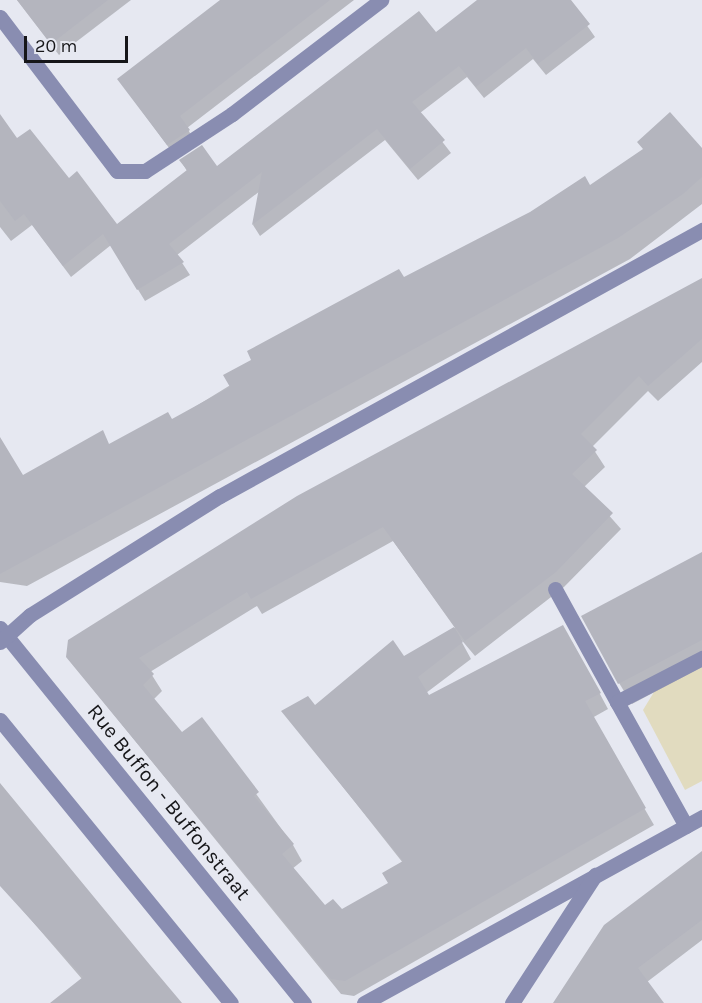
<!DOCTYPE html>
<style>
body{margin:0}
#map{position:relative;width:702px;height:1003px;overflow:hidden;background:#e6e8f1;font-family:Karla,sans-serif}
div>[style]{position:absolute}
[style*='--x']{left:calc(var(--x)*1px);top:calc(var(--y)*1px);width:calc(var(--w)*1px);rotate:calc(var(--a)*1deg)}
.green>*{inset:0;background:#e1dbbf}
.shadow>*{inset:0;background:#0003}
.building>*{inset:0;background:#b4b5be}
.minor>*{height:15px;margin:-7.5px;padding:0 7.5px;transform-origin:7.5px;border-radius:7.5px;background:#898db1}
span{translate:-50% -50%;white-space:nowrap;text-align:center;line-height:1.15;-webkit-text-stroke:6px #e6e8f1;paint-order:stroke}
.street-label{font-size:21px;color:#161619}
.scale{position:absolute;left:24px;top:36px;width:104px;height:27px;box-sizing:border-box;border:3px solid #161619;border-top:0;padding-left:8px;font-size:18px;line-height:21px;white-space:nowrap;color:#161619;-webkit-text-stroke:4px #e6e8f1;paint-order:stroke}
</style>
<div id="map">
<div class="green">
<i style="clip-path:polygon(702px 667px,702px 781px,685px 790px,643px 710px,654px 692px)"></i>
</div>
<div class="shadow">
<i style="clip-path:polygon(17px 0,131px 0,59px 55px)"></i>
<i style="clip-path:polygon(222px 0,354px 0,187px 128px,196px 143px,175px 156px,119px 80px)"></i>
<i style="clip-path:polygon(479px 0,569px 0,595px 37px,546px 75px,533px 59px,484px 98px,467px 77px,420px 113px,451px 153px,418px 180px,385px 140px,260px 236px,253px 225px,260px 191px,177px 255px,190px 275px,145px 301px,111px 245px,71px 277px,32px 225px,11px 241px,0 227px,0 117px,17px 140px,116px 226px,187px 171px,181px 161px,217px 168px,436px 34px)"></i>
<i style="clip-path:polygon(702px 151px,702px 204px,630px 259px,27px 586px,0 582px,0 440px,22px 477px,172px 421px,403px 279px,590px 187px)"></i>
<i style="clip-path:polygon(evenodd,702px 280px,702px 362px,658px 401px,648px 391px,592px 447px,605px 467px,584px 487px,621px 529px,564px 587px,475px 656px,459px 637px,471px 659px,426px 693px,429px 697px,572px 642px,608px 709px,592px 718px,654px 825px,354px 996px,341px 994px,67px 657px,702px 280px,393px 541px,455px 628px,314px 708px,283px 711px,403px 863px,390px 883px,341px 911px,324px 907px,292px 869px,302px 861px,293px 845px,202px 719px,182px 734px,153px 700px,162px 691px,150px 672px,257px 606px,262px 614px,393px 541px)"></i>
<i style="clip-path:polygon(702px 554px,702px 667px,632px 704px,619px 683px)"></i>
<i style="clip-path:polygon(0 785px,180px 1003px,55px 1003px,82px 979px,1px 885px)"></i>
<i style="clip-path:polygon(702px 854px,702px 940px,647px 982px,662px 1003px,555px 1003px)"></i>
</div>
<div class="building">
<i style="clip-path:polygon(17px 0,108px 0,51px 44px)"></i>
<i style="clip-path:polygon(220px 0,330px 0,180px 116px,190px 130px,167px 145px,117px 79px)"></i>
<i style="clip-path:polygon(477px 0,571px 0,590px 24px,538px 64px,526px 48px,476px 87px,459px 66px,412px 102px,445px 140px,410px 169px,377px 129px,252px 225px,262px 172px,169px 244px,184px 262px,137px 290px,103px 234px,63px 266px,24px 214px,15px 221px,0 201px,0 114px,17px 138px,30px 129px,69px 178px,77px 171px,117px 224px,187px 170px,179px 160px,202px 145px,217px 166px,419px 11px,436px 32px)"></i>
<i style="clip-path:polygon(670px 112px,702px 148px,702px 177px,683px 194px,618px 238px,0 574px,0 437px,23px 475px,103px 430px,109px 444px,168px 412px,172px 419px,230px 387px,223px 375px,251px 360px,247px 351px,399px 269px,404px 277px,530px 212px,585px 176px,590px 185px,643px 149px,637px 142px)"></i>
<i style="clip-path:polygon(702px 278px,702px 339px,648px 386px,639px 376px,581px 434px,597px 450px,572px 474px,613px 513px,556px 572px,465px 641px,383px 527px,251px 599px,247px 592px,139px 658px,154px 674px,143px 685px,182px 732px,202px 717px,259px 792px,254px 796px,294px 844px,282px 854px,325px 905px,333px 899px,342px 909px,388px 883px,382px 873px,403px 861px,281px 711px,308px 696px,315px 705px,393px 640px,404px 656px,454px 627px,463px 642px,418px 677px,429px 695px,563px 625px,601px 693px,585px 701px,646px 808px,345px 981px,331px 979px,66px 657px,68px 640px,297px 496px)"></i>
<i style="clip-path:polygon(702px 552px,702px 640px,618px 684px,581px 616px)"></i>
<i style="clip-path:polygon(0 783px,150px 965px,182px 1003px,50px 1003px,83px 977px,0 886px)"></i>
<i style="clip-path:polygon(702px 851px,702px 920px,638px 968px,664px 1003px,553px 1003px,604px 925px)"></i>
</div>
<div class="minor">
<i style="--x:0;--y:17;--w:193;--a:52.8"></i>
<i style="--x:117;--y:171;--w:28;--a:0"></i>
<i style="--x:145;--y:171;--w:104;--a:-33.2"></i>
<i style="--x:232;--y:114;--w:188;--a:-37.4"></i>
<i style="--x:555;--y:589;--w:129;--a:61.2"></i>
<i style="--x:0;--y:628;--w:483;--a:51"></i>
<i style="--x:0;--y:642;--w:40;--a:-42"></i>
<i style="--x:30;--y:615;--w:224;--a:-32.1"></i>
<i style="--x:220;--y:496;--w:551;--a:-28.89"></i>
<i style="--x:0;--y:720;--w:365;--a:50.8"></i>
<i style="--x:686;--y:826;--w:142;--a:-119.1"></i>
<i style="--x:617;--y:702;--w:96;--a:-27.4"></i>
<i style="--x:364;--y:1003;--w:386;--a:-28.8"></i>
<i style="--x:512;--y:1003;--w:153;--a:-57"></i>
</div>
<div class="street-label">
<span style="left:169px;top:802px;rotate:51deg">Rue Buffon - Buffonstraat</span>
</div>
<div class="scale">20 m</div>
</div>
